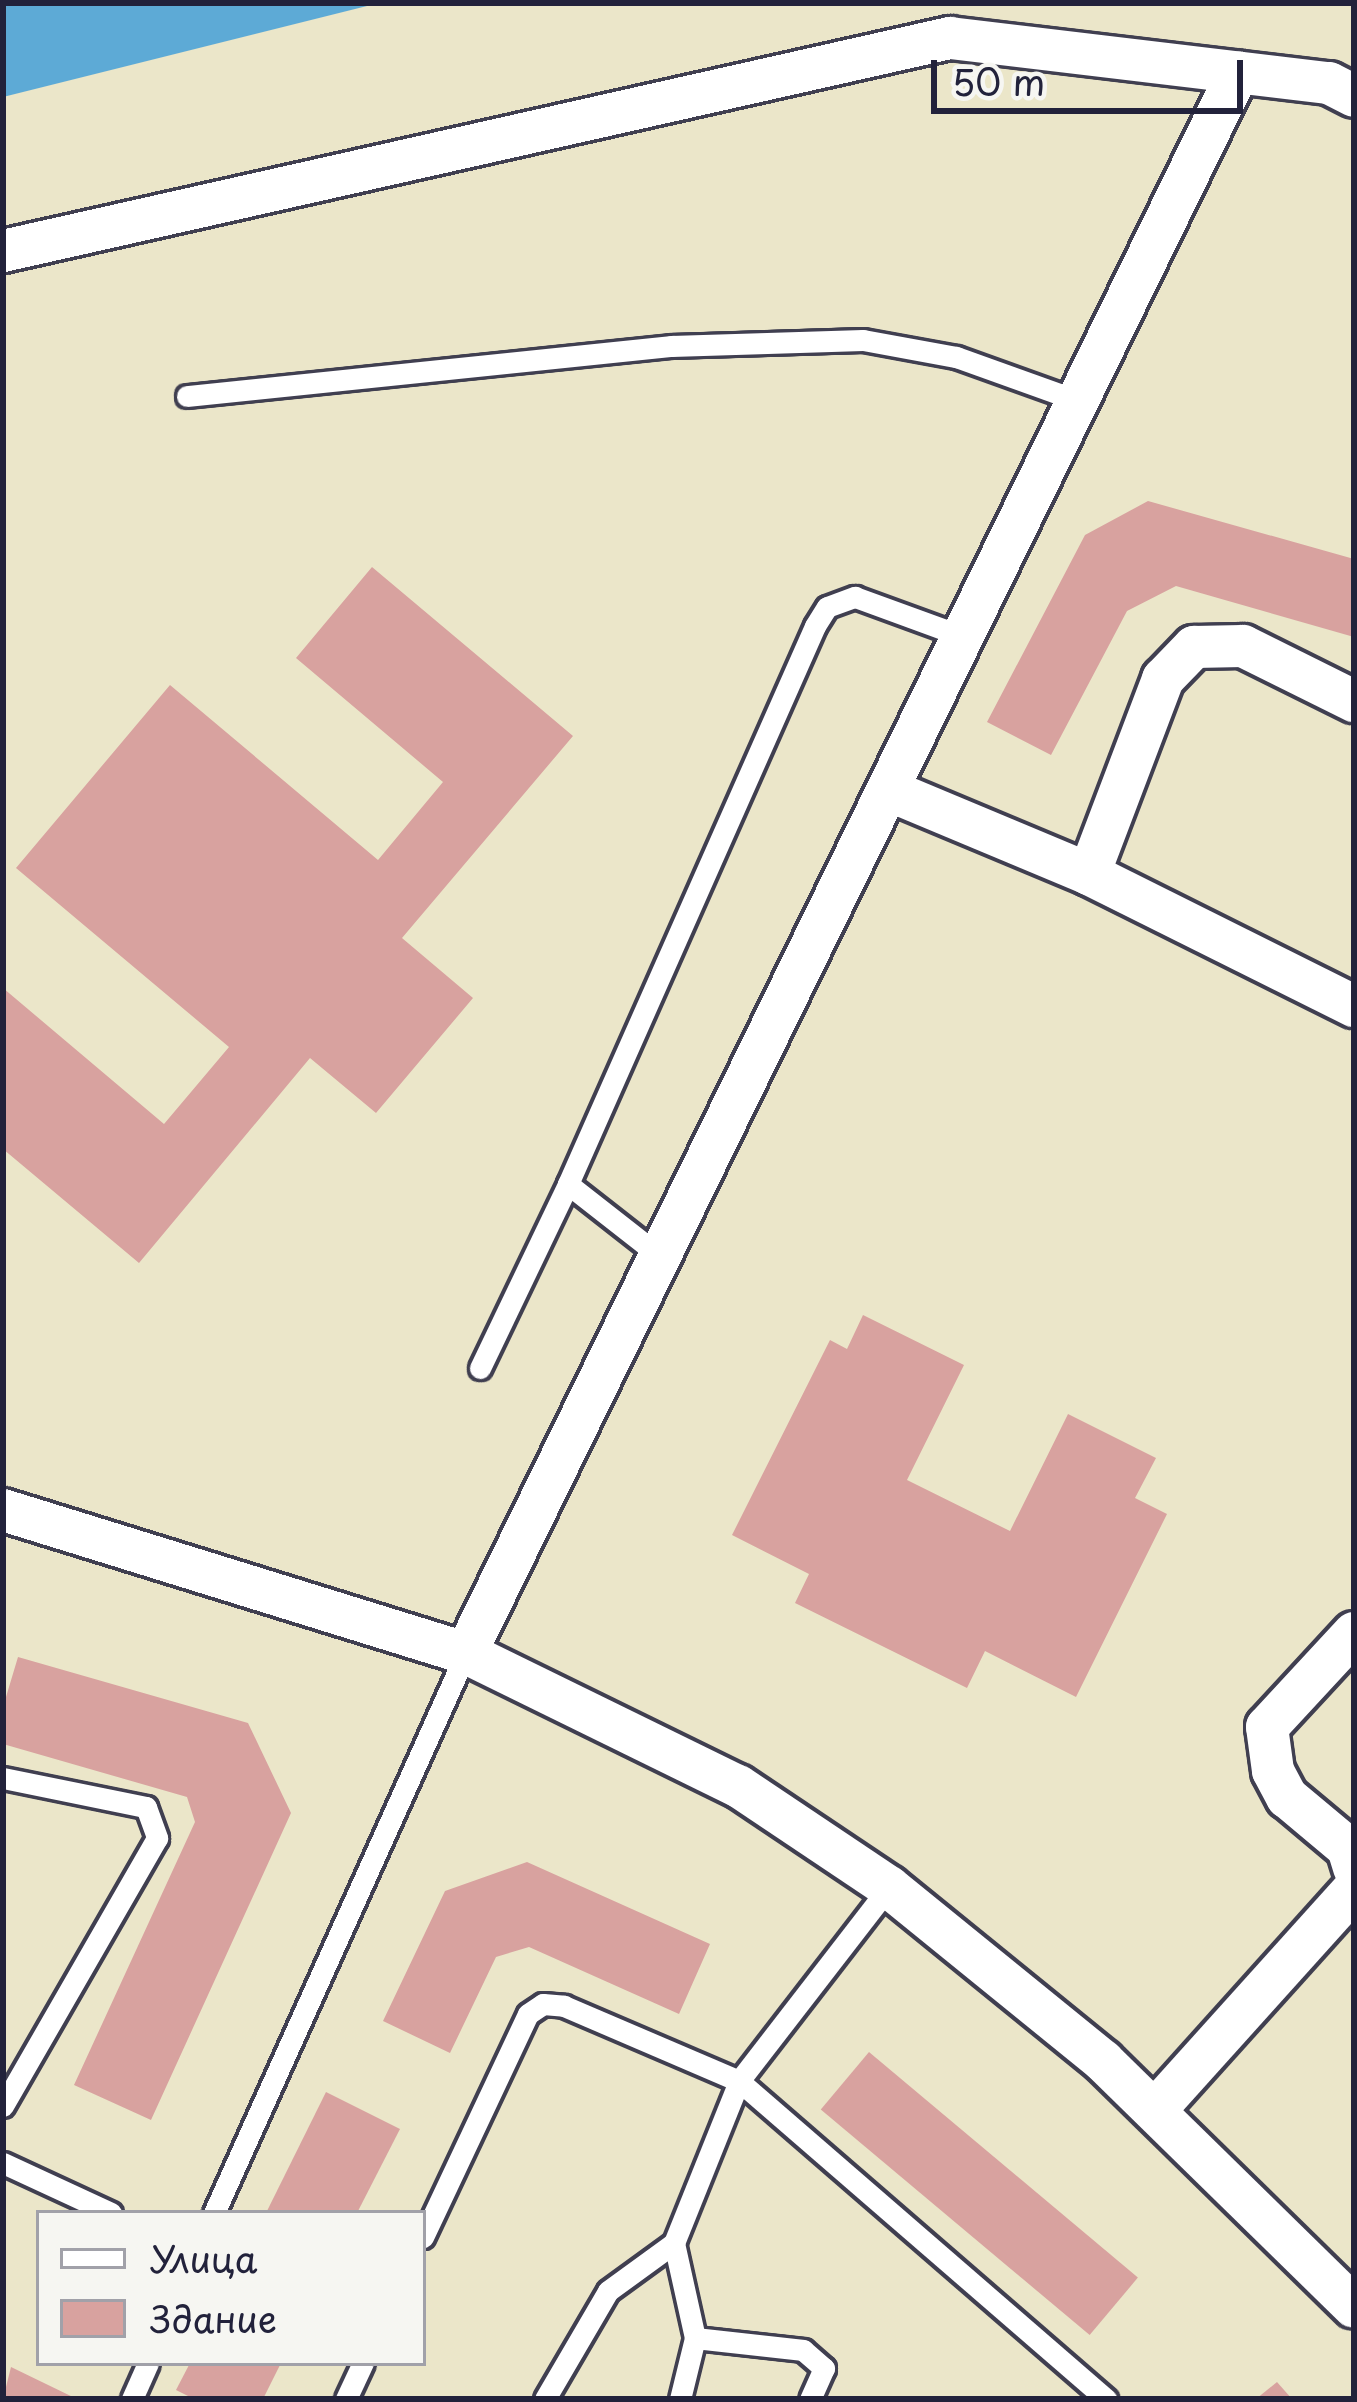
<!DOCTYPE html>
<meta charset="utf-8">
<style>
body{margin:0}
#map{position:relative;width:1357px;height:2402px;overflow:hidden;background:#ebe6c9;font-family:"Playpen Sans",sans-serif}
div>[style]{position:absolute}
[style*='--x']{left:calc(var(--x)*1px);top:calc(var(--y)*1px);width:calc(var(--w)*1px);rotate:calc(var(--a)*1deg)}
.water>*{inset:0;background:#5daad6}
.building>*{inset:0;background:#d8a29f;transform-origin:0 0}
.roads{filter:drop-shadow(3px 0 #403f50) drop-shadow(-3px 0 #403f50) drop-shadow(0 3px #403f50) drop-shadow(0 -3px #403f50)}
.service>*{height:21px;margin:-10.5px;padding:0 10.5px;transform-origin:10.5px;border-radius:10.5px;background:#fff}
.minor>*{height:42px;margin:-21px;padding:0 21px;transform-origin:21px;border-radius:21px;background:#fff}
span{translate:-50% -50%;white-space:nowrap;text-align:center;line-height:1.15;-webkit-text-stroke:10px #f6f6f2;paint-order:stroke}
.frame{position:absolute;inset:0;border:6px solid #22223b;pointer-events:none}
.legend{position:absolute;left:36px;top:2210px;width:390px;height:156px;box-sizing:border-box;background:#f6f6f2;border:3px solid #a1a1a9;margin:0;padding:15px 21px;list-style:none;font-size:36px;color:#22223b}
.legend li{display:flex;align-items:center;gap:24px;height:60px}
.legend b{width:60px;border:3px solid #a1a1a9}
.scale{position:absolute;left:931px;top:60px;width:312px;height:54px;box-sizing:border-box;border:6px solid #22223b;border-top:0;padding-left:15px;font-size:36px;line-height:42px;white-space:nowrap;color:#22223b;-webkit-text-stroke:9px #f6f6f2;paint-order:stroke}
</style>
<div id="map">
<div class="water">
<i style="clip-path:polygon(3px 3px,379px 3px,3px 97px)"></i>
</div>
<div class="building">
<i style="clip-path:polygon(1148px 501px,1354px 559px,1354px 637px,1176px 586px,1127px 611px,1051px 755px,987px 722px,1085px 535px)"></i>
<i style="clip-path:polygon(372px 567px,573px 736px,402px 938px,473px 998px,376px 1113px,310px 1058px,139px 1263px,3px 1149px,3px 988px,164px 1124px,229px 1047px,16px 868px,170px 685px,378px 860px,443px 782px,296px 658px)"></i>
<i style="clip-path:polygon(863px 1315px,964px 1365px,907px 1480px,1010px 1531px,1068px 1414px,1156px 1458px,1135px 1498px,1167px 1514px,1076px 1697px,985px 1651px,967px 1688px,795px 1603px,809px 1574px,732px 1535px,830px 1340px,847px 1349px)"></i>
<i style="clip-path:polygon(18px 1657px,248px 1723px,291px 1813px,151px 2120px,74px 2085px,195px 1822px,187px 1797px,3px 1744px,3px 1707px)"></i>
<i style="clip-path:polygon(527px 1862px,710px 1944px,679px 2014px,529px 1947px,496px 1957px,450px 2053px,383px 2021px,445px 1891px)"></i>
<i style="left:869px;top:2052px;width:351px;height:75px;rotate:40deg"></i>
<i style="clip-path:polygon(326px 2092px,400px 2129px,357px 2213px,266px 2213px)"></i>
<i style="clip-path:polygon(190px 2363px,281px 2363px,263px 2399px,194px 2399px,176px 2390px)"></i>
<i style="clip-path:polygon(11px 2367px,77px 2399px,3px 2399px)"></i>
<i style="clip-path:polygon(1277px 2382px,1292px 2399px,1256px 2399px)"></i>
</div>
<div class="roads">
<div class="service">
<i style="--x:187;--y:396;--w:487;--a:-5.9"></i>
<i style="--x:671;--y:346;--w:192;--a:-1.8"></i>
<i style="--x:863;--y:340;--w:95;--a:10.4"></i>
<i style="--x:956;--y:357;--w:127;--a:19.7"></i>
<i style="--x:656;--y:1253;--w:112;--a:-141.9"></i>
<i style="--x:568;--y:1184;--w:610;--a:-66.12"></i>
<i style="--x:815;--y:626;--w:22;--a:-58"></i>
<i style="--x:827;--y:607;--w:30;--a:-20"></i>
<i style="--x:855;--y:597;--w:117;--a:20"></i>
<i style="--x:480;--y:1368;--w:204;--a:-64.4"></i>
<i style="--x:3;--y:1778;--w:146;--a:11.5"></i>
<i style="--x:146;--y:1807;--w:33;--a:70"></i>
<i style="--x:157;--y:1838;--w:309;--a:119.9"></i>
<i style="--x:3;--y:2163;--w:119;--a:24.8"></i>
<i style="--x:214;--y:2213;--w:614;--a:-65.77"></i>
<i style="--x:423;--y:2237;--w:246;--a:-64.8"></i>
<i style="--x:528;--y:2014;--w:18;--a:-34"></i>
<i style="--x:543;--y:2004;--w:21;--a:5"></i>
<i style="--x:564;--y:2006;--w:190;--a:23.2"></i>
<i style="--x:739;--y:2081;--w:486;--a:40.9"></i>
<i style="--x:674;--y:2243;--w:97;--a:77.5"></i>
<i style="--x:695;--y:2338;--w:63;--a:103.8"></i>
<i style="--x:695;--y:2338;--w:109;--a:6.3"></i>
<i style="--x:803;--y:2350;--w:28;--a:41"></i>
<i style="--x:824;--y:2368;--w:34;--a:114"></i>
<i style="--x:132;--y:2399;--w:39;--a:-66"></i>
<i style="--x:346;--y:2399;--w:40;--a:-65"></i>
<i style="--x:545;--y:2399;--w:125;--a:-59.7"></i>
<i style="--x:608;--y:2291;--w:82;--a:-36"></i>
<i style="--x:674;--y:2243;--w:175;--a:-68.1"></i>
<i style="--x:739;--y:2081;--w:245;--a:-52.3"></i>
</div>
<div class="minor">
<i style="--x:3;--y:251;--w:971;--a:-12.68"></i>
<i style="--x:950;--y:38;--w:382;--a:6.8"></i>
<i style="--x:1329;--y:83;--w:28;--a:27"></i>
<i style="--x:893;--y:792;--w:212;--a:22.7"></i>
<i style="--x:1089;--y:874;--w:296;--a:26.5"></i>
<i style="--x:1089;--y:874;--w:209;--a:-69.2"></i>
<i style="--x:1163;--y:679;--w:45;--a:-45.9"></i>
<i style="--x:1194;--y:647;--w:49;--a:-1.2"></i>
<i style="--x:1243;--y:646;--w:124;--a:26.4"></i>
<i style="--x:3;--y:1510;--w:485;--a:17.2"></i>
<i style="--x:466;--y:1653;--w:303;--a:26.1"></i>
<i style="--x:738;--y:1786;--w:182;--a:33.8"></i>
<i style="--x:889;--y:1887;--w:276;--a:39.1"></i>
<i style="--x:1103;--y:2061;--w:351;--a:44.4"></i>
<i style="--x:1354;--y:1633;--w:128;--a:132.8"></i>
<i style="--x:1267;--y:1727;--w:44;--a:82.2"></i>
<i style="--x:1273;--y:1771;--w:30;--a:62"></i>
<i style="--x:1287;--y:1797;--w:80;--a:39.9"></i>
<i style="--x:1348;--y:1848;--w:21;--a:73"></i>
<i style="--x:466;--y:1653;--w:1759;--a:-63.97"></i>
<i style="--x:1157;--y:2108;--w:295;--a:-48"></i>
</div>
</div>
<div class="frame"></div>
<ul class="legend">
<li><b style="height:15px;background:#fff"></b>Улица</li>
<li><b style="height:33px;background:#d8a29f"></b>Здание</li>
</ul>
<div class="scale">50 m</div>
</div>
